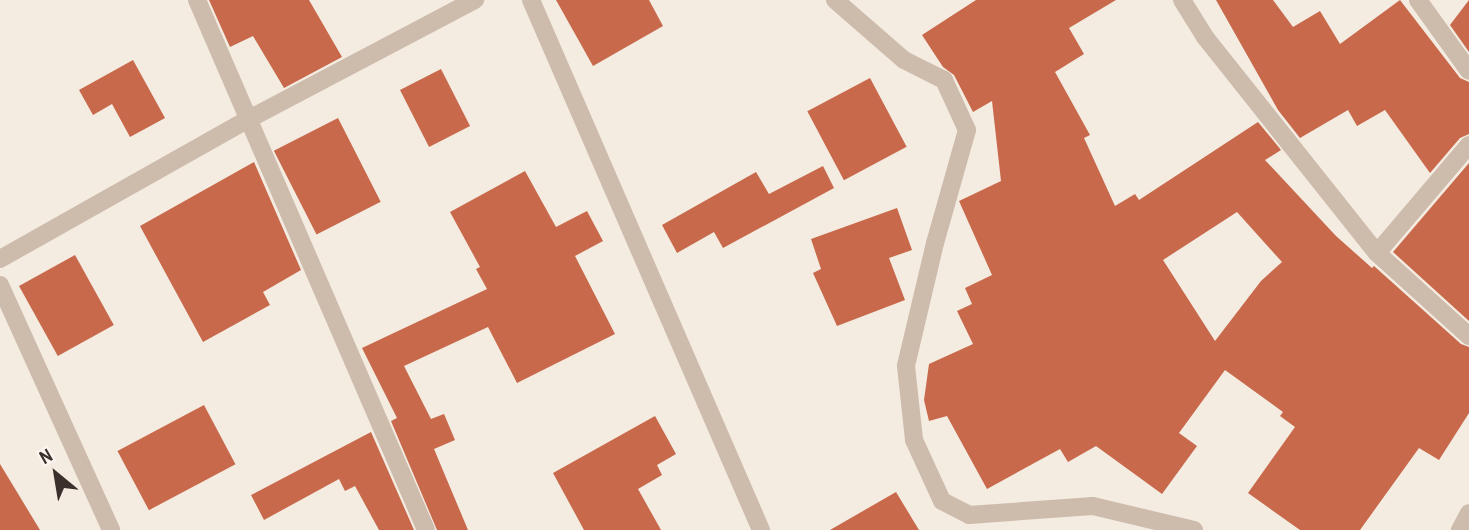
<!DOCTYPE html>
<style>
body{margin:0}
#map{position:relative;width:1469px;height:530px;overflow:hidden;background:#f4ebe1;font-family:"Archivo Narrow",sans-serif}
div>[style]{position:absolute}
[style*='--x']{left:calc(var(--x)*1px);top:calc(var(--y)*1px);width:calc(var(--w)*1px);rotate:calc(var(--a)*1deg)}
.building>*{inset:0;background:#c8694b;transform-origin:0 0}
.street>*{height:18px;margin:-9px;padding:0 9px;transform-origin:9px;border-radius:9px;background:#cdbbac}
span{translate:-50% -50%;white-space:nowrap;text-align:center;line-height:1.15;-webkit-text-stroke:5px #fbf5ee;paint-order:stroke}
.north{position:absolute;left:21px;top:439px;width:70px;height:70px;-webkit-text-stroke:5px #fbf5ee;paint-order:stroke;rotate:330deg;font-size:19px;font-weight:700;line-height:28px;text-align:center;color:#3b302b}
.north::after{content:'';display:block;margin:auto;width:24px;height:32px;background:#3b302b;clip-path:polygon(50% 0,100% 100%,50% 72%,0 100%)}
</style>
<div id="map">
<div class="building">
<i style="clip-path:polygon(209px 0,309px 0,342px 57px,284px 88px,253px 36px,230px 47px)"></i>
<i style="clip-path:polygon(556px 0,649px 0,663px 26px,593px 66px)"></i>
<i style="clip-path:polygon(evenodd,976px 0,1116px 0,1069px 28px,1084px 54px,1055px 72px,1090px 135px,1084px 138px,1115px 206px,1135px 194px,1139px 200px,1258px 122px,1281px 150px,1265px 160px,1336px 236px,1372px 268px,1374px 266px,1461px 344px,1469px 347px,1469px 413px,1439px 460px,1419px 448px,1360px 530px,1300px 530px,1248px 493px,1295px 427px,1280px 416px,1283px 412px,1225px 370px,1179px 433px,1197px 446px,1162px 494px,1096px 446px,1068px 462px,1060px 449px,987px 489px,947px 416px,929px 421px,924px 400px,929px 364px,973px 344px,957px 311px,972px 304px,965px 288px,992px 275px,959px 201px,1001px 181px,992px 101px,973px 112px,954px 75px,943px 67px,922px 35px,976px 0,1237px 212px,1282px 262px,1261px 281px,1215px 341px,1163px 260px,1237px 212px)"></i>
<i style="clip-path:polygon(1216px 0,1273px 0,1293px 27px,1320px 11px,1340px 44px,1400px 0,1460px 78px,1469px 82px,1469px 134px,1460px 138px,1430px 173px,1385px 110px,1357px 126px,1348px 110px,1300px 138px,1278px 110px)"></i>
<i style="clip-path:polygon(1469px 0,1469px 52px,1450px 25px)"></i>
<i style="clip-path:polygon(133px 60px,165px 118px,130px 137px,112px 104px,93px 115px,79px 90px)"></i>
<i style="left:441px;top:69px;width:64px;height:46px;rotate:63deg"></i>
<i style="left:870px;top:78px;width:78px;height:71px;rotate:62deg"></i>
<i style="left:338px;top:118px;width:94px;height:72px;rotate:63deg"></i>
<i style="clip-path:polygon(254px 162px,301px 270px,263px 292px,270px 305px,203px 342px,140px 226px)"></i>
<i style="clip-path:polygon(1469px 163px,1469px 321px,1393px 252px)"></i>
<i style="clip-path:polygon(823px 166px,834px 188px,723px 248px,714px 232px,677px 253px,662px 225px,756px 172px,769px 194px)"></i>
<i style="clip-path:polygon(525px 171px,556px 227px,587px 211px,603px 241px,575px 256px,615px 334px,517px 383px,488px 327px,404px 366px,431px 419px,444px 414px,455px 440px,434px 449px,468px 530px,437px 530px,391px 421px,397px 418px,362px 348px,487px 289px,476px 269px,480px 267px,450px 212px)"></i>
<i style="clip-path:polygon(897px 208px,912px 250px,889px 258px,905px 300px,837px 326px,813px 273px,821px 269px,811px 239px)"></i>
<i style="left:75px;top:255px;width:80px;height:64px;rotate:61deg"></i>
<i style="left:204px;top:405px;width:67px;height:98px;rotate:62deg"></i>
<i style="clip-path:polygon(655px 416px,676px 454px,657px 465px,662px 475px,638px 489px,661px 530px,584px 530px,553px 473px)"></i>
<i style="clip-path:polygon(371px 432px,414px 530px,379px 530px,355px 486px,345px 491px,339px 479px,264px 520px,251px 495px)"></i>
<i style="clip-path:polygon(0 464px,40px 530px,0 530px)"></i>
<i style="clip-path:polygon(896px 492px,919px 530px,830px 530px)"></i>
</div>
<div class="street">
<i style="--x:197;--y:0;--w:577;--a:66.63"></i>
<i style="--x:531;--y:0;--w:578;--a:66.54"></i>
<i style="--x:835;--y:0;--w:91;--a:41"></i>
<i style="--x:904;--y:60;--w:45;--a:26.6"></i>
<i style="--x:944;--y:80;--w:55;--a:65.3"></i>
<i style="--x:967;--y:130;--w:117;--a:105.8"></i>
<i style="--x:935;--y:243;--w:126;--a:103.3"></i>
<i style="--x:906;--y:366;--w:74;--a:83.8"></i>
<i style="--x:914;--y:440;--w:67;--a:65.3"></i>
<i style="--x:942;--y:501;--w:30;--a:27"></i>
<i style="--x:969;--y:515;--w:124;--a:-4.2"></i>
<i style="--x:1093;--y:506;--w:104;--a:13.4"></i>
<i style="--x:1182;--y:0;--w:44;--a:58.1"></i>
<i style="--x:1205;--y:37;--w:276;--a:51.5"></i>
<i style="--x:1377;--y:253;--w:124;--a:42.1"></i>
<i style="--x:1418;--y:0;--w:87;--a:54.3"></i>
<i style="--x:1377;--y:253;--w:142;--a:-49.6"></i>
<i style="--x:0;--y:259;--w:283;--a:-29.4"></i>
<i style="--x:247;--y:120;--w:258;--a:-27.8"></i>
<i style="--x:0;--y:285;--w:269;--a:65.6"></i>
<i style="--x:1460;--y:530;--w:19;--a:-62"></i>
</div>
<div class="north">N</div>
</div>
